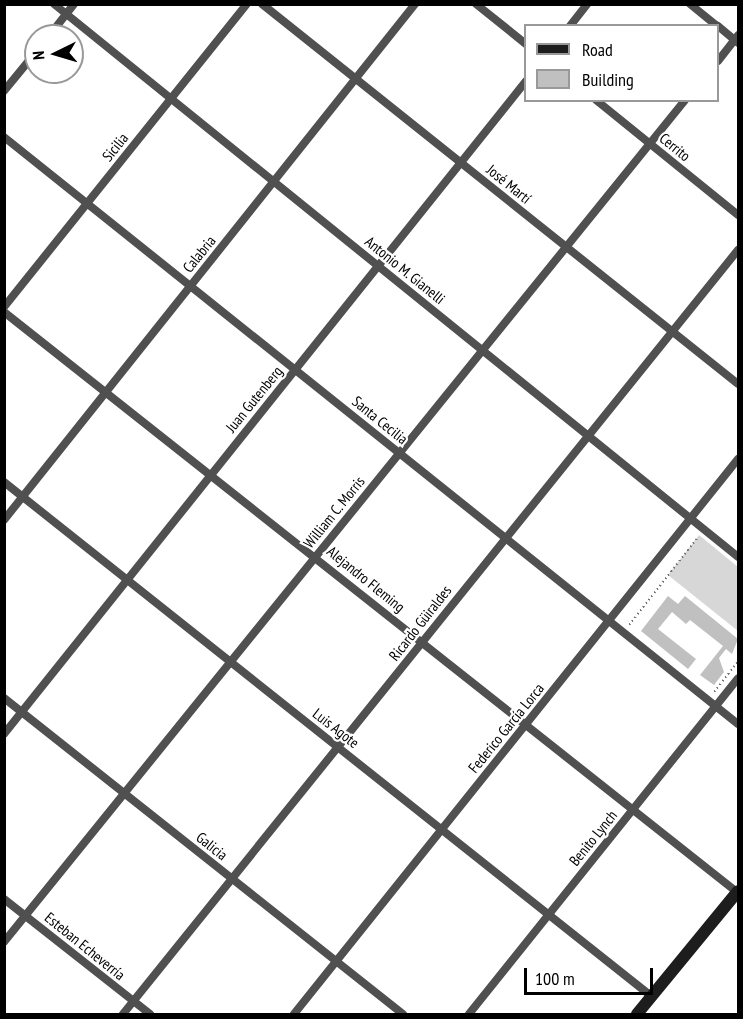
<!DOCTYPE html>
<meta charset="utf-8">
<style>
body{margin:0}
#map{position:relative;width:743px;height:1019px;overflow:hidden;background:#fff;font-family:"PT Sans Narrow",sans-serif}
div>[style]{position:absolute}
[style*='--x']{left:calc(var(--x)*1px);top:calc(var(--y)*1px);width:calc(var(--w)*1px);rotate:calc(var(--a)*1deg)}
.green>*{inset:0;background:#d7d7d7}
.building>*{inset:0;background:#c0c0c0}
.path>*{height:1.5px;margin-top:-0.75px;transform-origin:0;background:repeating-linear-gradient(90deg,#727272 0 1.5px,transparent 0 4.5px)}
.street>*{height:8px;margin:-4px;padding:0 4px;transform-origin:4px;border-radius:4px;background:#505050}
.secondary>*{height:12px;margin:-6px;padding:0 6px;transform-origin:6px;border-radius:6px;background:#1d1d1d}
span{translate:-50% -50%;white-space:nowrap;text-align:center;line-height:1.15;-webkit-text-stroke:4.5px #fff;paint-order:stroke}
.street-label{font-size:15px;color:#000}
.frame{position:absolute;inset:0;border:6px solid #000;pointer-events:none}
.legend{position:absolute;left:524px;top:24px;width:195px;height:78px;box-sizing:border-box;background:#fff;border:2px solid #999;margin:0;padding:8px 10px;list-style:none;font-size:18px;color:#000}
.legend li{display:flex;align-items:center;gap:12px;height:30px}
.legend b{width:30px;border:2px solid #999}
.north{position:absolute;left:24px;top:24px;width:60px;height:60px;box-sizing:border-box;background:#fff;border:2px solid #999;border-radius:50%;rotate:265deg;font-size:16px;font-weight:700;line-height:24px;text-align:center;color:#000}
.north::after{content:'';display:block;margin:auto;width:21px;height:27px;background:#000;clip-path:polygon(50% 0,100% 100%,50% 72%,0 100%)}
.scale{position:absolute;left:524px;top:968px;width:129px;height:27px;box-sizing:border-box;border:3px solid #000;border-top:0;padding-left:8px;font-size:18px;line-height:21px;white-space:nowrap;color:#000;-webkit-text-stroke:4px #fff;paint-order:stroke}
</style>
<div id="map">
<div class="green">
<i style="clip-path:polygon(699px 535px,738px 567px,738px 631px,668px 575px)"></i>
</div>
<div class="building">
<i style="clip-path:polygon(668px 596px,678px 604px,685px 596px,738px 639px,732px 654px,726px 649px,719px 658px,724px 672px,714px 685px,700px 675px,723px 646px,690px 620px,686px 624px,672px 612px,658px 629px,696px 659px,688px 669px,641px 631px)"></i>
</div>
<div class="path">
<i style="--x:629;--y:625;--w:112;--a:-51.9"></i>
<i style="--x:714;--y:692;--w:39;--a:-52"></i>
</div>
<div class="street">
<i style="--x:54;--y:4;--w:880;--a:38.95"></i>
<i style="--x:262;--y:4;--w:609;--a:38.6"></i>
<i style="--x:476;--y:4;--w:64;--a:38.7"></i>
<i style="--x:690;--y:4;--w:35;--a:39"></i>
<i style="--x:570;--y:26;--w:28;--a:-52"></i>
<i style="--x:718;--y:26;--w:26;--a:40"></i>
<i style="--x:49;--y:36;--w:41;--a:-52"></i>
<i style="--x:718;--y:61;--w:33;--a:-52"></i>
<i style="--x:4;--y:91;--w:50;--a:-50.6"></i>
<i style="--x:596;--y:100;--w:183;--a:39"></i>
<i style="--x:4;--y:137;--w:940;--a:38.65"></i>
<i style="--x:4;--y:307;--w:388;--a:-51.3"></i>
<i style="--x:4;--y:312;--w:936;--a:38.36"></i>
<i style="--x:4;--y:482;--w:826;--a:38.46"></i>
<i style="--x:4;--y:520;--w:660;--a:-51.46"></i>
<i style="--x:4;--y:698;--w:509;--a:38.38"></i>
<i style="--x:4;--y:734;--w:836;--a:-51.36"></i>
<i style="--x:4;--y:899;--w:186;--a:38.2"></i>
<i style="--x:4;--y:942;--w:1083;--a:-51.03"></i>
<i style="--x:123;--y:1014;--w:981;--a:-51.17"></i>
<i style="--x:294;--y:1014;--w:711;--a:-51.34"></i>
<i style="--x:469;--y:1014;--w:430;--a:-51.3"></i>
</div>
<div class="secondary">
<i style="--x:637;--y:1014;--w:159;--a:-50.6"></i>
</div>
<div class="street-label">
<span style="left:115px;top:147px;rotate:-51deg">Sicilia</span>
<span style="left:675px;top:147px;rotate:39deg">Cerrito</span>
<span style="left:509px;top:184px;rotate:39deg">José Martí</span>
<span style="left:199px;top:254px;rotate:-51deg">Calabria</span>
<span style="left:405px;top:270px;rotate:39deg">Antonio M. Gianelli</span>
<span style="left:254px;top:399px;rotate:-51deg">Juan Gutenberg</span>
<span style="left:380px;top:420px;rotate:39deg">Santa Cecilia</span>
<span style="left:334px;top:512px;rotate:-51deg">William C. Morris</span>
<span style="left:366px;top:579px;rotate:39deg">Alejandro Fleming</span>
<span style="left:420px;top:623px;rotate:-52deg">Ricardo Güiraldes</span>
<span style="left:336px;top:728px;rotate:38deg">Luis Agote</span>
<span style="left:506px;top:728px;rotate:-51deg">Federico García Lorca</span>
<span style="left:593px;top:838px;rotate:-51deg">Benito Lynch</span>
<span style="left:212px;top:846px;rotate:39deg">Galicia</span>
<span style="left:85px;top:946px;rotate:39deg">Esteban Echeverría</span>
</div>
<div class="frame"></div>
<ul class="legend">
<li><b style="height:8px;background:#1d1d1d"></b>Road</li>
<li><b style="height:16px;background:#c0c0c0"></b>Building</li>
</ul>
<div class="north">N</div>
<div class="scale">100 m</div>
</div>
